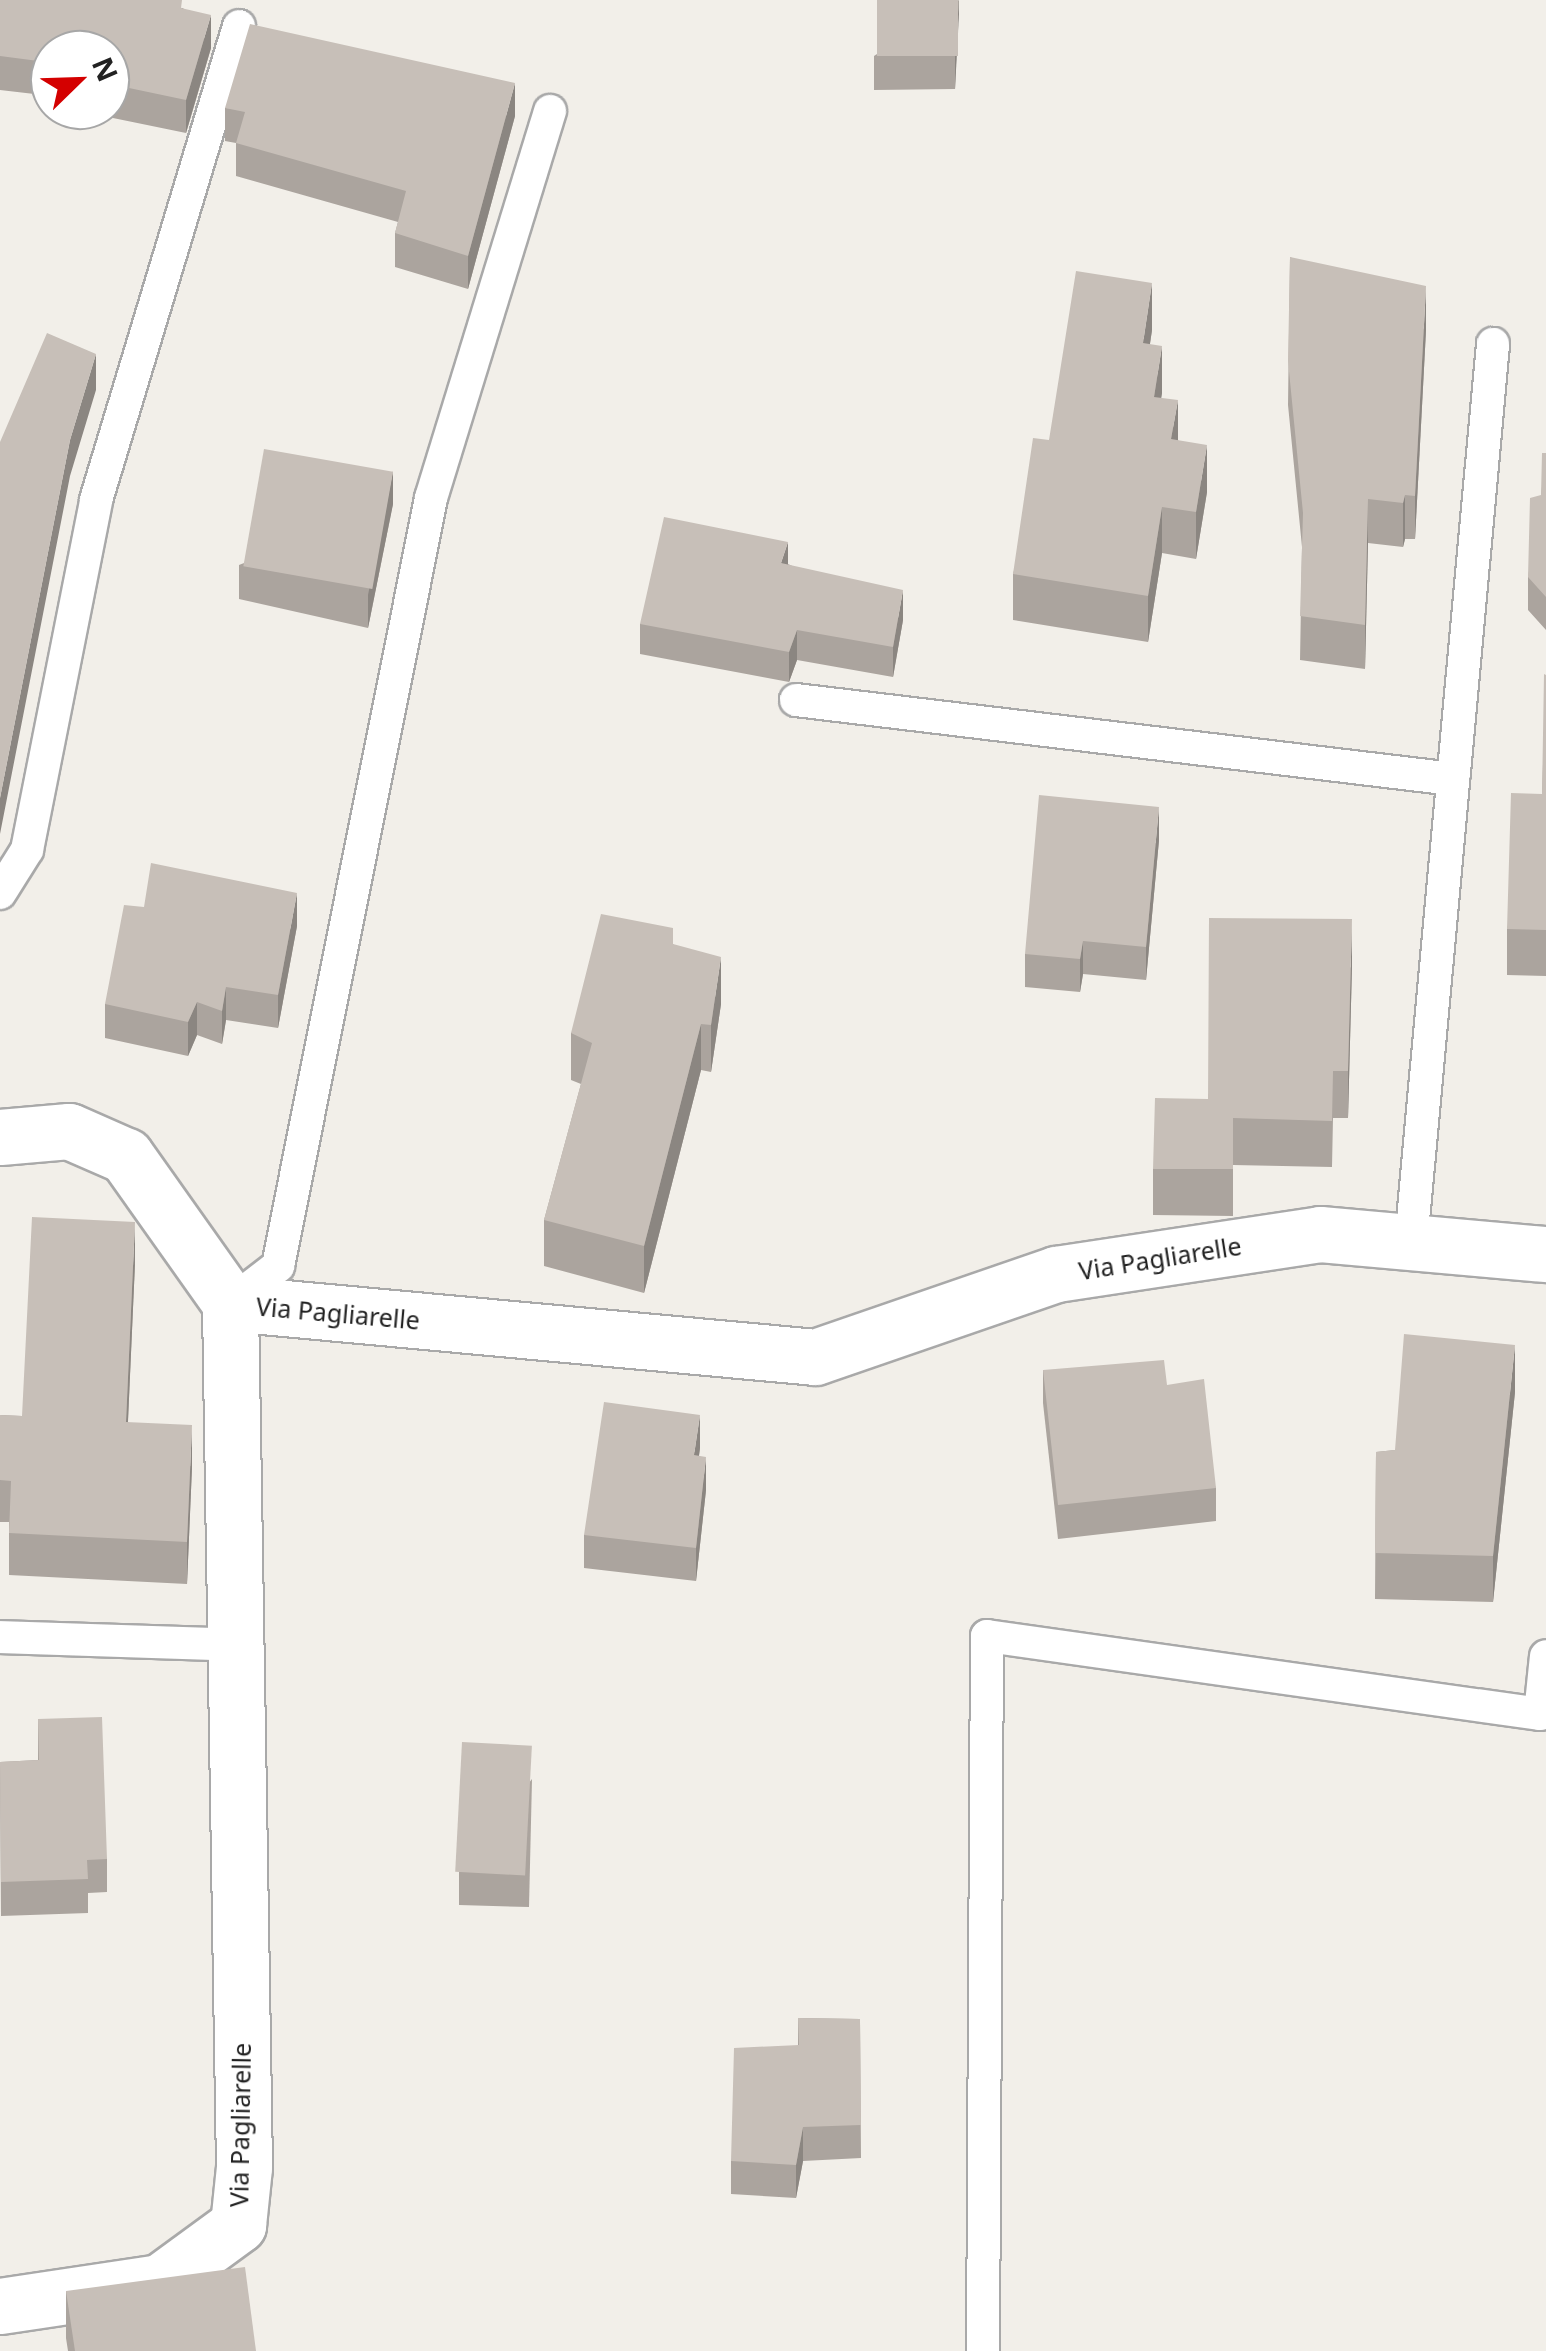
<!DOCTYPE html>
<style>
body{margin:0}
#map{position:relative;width:1546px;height:2351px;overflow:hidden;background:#f2efe9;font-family:"Noto Sans",sans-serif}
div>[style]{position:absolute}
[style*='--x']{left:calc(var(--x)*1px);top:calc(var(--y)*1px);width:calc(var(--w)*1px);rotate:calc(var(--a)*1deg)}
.roads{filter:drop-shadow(2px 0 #a9a9a9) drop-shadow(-2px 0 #a9a9a9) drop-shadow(0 2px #a9a9a9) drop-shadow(0 -2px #a9a9a9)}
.service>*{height:32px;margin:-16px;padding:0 16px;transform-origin:16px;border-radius:16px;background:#fff}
.minor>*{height:55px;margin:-27.5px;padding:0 27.5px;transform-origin:27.5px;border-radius:27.5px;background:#fff}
.wall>*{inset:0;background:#aba49e}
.shaded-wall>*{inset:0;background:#8b8681}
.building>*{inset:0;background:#c7bfb8;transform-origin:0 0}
span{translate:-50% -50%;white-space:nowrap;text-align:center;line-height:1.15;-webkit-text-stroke:9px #fff;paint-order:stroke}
.street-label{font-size:25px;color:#222}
.north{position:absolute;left:30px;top:30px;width:100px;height:100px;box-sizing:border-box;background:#fff;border:2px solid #a7a7a7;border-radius:50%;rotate:67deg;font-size:28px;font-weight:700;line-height:40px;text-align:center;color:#222}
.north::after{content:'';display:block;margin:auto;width:35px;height:45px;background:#d40000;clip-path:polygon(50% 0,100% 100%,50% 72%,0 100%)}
</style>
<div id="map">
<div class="roads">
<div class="service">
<i style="--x:796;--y:700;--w:662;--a:6.86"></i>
<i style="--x:0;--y:893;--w:51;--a:-57.9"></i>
<i style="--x:27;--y:850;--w:357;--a:-78.8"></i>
<i style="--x:96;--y:500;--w:495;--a:-73.2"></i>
<i style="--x:1411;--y:1242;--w:902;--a:-84.78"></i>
<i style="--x:230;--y:1303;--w:61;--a:-37.6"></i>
<i style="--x:278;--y:1266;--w:783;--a:-78.73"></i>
<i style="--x:431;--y:498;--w:405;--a:-72.9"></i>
<i style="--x:0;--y:1637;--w:236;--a:1.9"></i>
<i style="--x:983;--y:2351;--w:715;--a:-89.68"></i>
<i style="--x:987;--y:1636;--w:558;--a:8.03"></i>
<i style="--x:1540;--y:1714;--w:58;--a:-84.1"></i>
</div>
<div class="minor">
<i style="--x:0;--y:1137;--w:69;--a:-5"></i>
<i style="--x:69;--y:1131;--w:62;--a:23.7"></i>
<i style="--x:126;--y:1156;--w:180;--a:54.7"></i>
<i style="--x:230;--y:1303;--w:587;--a:5.27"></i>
<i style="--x:815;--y:1357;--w:255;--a:-19"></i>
<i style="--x:1056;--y:1274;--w:267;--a:-8.6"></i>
<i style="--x:1320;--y:1234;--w:227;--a:5.1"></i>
<i style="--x:0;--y:2306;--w:162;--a:-8.5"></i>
<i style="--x:160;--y:2282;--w:97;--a:-36.2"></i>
<i style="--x:238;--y:2225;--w:58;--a:-84.1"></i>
<i style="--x:244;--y:2167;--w:864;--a:-90.93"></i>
</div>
</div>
<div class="wall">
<i style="clip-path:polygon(0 0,183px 8px,211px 48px,186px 133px,74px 110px,110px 110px,110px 50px,50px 50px,50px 105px,43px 104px,43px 95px,0 90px)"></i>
<i style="clip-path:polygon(959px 0,955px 89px,874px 90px,874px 56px)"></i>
<i style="clip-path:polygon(225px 108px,515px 116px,468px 289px,395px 267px,395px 233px,398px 222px,236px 176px,236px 143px,225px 141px)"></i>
<i style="clip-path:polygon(1290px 257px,1426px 330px,1415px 539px,1405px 539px,1403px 547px,1368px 543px,1365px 669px,1300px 660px,1302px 547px,1288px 405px)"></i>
<i style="clip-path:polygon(1152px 330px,1150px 344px,1162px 393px,1161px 398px,1178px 440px,1207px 492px,1196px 559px,1162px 553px,1148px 642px,1013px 620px,1013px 574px,1049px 440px)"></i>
<i style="clip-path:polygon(1546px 453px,1546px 630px,1528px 610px,1528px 577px,1541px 495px)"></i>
<i style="clip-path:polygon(393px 504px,368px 628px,239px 599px,239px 565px)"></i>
<i style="clip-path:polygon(788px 564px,903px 620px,893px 677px,797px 660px,789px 682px,640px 654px,640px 624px)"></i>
<i style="clip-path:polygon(1546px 675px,1546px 976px,1507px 975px,1507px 929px,1542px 794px)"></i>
<i style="clip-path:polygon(1159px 840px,1146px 980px,1083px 974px,1080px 992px,1025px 987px,1025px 954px)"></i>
<i style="clip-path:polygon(297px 926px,278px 1028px,226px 1020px,222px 1044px,197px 1035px,188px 1056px,105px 1038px,105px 1004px)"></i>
<i style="clip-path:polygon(673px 944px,721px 1004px,711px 1072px,701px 1070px,644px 1293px,544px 1266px,544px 1220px,581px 1084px,571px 1080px,571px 1033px)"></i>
<i style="clip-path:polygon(1352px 966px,1348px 1118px,1333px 1118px,1332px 1167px,1233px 1165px,1233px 1216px,1153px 1215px,1153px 1169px,1208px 1099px)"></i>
<i style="clip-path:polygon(135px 1263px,128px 1422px,192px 1467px,187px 1584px,9px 1575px,9px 1522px,0 1522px,0 1415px,22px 1416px)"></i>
<i style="clip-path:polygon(1043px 1370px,1167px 1385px,1216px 1488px,1216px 1521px,1058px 1539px,1043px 1403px)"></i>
<i style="clip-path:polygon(1515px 1392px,1493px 1602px,1375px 1599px,1376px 1452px,1395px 1450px)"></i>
<i style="clip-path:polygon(700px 1448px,699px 1456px,706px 1490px,696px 1581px,584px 1568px,584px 1535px)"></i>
<i style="clip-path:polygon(38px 1719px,107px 1859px,107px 1892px,88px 1893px,88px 1913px,1px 1916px,0 1762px,38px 1760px)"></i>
<i style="clip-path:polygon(532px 1779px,529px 1907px,459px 1905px,459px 1872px)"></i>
<i style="clip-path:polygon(798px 2018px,860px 2019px,861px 2158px,803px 2161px,796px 2198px,731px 2194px,731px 2161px,798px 2045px)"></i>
<i style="clip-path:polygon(66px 2291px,256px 2351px,68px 2351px,66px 2338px)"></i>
</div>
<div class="shaded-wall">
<i style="clip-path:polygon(958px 0,959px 14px,955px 89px,955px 56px)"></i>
<i style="clip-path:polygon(211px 15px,211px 48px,186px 133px,186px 100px)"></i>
<i style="clip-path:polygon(515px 83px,515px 116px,468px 289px,468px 256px)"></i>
<i style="clip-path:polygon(1152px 283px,1152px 330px,1143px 389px,1143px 343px)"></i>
<i style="clip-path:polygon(1426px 286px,1426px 330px,1415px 539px,1415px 496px)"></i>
<i style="clip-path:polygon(1162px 346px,1162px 393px,1154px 444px,1154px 397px)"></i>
<i style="clip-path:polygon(96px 354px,96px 390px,70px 476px,0 834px,0 798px,70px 440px)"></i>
<i style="clip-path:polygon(1178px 400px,1178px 447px,1171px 439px)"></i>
<i style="clip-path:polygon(1207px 445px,1207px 492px,1196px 559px,1196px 512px)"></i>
<i style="clip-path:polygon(393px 471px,393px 504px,368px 628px,368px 595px)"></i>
<i style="clip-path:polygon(1405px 495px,1405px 539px,1403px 547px,1403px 503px)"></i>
<i style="clip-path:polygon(1368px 499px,1368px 543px,1365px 669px,1365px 625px)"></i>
<i style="clip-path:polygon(1162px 507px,1162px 553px,1148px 642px,1148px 596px)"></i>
<i style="clip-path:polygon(788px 542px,788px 572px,781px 563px)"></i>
<i style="clip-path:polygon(903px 590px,903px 620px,893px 677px,893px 647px)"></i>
<i style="clip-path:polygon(797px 630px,797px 660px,789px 682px,789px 652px)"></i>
<i style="clip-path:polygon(1159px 807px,1159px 840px,1146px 980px,1146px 947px)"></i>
<i style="clip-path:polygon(297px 893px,297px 926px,278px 1028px,278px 995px)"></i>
<i style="clip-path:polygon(1352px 919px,1352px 966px,1348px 1118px,1348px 1071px)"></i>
<i style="clip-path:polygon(1083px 941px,1083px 974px,1080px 992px,1080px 959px)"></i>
<i style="clip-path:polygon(721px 957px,721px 1004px,711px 1072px,711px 1025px)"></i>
<i style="clip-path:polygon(226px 987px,226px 1020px,222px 1044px,222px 1011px)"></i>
<i style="clip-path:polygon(197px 1002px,197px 1035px,188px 1056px,188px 1022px)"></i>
<i style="clip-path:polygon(701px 1024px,701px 1070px,644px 1293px,644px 1246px)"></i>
<i style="clip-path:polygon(135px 1222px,135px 1263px,126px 1464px,126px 1422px)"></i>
<i style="clip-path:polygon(1515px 1345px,1515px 1392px,1493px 1602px,1493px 1556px)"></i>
<i style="clip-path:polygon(700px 1415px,700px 1448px,694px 1488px,694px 1455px)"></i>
<i style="clip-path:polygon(192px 1425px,192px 1467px,187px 1584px,187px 1542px)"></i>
<i style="clip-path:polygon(706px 1457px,706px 1490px,696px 1581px,696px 1548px)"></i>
<i style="clip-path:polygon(803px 2127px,803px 2161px,796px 2198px,796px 2165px)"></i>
</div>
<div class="building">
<i style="clip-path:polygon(0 0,182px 0,181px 8px,211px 15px,186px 100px,110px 84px,110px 50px,50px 50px,50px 72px,43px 70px,46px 62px,0 56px)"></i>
<i style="left:877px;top:0;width:81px;height:56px"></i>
<i style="clip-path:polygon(250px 24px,515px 83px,468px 256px,395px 233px,406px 191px,236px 143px,245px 112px,225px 108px)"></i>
<i style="clip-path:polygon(1290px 257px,1426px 286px,1415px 496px,1405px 495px,1403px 503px,1368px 499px,1365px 625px,1300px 616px,1303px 513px,1288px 361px)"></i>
<i style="clip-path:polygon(1076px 271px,1152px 283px,1143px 343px,1162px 346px,1154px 397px,1178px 400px,1171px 439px,1207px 445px,1196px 512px,1162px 507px,1148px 596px,1013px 574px,1033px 438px,1049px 440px)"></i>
<i style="clip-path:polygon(47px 333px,96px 354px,70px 440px,0 798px,0 442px)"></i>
<i style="left:264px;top:449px;width:131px;height:119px;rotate:10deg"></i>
<i style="clip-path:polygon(1542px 453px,1546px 453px,1546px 597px,1528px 577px,1530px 498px,1541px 495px)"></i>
<i style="clip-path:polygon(664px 517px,788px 542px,781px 563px,903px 590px,893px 647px,797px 630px,789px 652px,640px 624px)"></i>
<i style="clip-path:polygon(1544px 674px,1546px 675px,1546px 930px,1507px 929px,1511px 793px,1542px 794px)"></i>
<i style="clip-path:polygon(1039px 795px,1159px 807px,1146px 947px,1083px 941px,1080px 959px,1025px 954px)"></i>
<i style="clip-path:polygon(151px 863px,297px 893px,278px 995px,226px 987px,222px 1011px,197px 1002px,188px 1022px,105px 1004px,124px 905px,144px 907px)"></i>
<i style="clip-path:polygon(601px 914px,673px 928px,673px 944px,721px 957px,711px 1025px,701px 1024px,644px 1246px,544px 1220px,592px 1043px,571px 1033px)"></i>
<i style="clip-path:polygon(1209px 918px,1352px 919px,1348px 1071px,1333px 1071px,1332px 1121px,1233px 1118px,1233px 1169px,1153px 1169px,1155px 1098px,1208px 1099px)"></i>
<i style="clip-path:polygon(32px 1217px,135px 1222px,126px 1422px,192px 1425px,187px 1542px,9px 1533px,11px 1481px,0 1480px,0 1415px,22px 1416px)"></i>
<i style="clip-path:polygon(1404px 1334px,1515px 1345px,1493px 1556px,1375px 1553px,1376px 1452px,1395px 1450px)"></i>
<i style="clip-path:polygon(1164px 1360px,1167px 1385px,1204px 1379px,1216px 1488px,1058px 1505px,1043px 1370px)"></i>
<i style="clip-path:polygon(604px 1402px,700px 1415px,694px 1455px,706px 1457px,696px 1548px,584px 1535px)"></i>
<i style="clip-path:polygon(102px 1717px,107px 1859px,87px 1860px,88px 1879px,1px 1882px,0 1762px,39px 1760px,38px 1719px)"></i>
<i style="left:462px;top:1742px;width:70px;height:130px;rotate:3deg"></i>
<i style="clip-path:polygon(798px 2018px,860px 2019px,861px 2125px,803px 2127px,796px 2165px,731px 2161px,734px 2048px,799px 2045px)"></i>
<i style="clip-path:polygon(245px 2267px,256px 2351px,75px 2351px,66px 2291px)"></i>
</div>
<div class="street-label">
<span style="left:1160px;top:1258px;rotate:-9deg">Via Pagliarelle</span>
<span style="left:338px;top:1313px;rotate:5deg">Via Pagliarelle</span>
<span style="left:240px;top:2125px;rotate:-89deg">Via Pagliarelle</span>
</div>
<div class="north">N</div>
</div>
